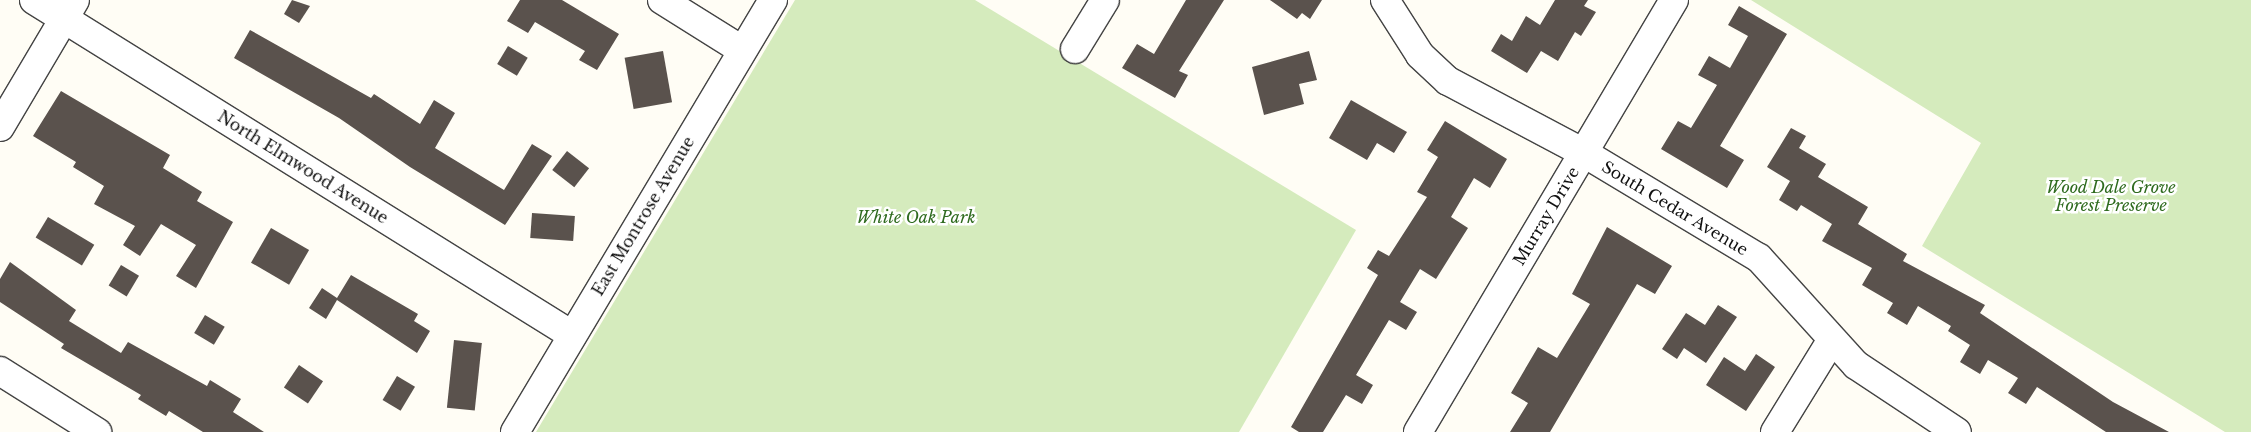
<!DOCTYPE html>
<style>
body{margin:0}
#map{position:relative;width:2251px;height:432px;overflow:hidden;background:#fffdf5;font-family:"Libre Baskerville",serif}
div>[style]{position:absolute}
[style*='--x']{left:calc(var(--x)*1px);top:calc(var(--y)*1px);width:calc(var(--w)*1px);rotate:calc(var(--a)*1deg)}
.green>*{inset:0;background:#d5ebbd}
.building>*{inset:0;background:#5a524d;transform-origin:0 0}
.roads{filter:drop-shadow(1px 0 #444) drop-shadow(-1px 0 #444) drop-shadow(0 1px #444) drop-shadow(0 -1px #444)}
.minor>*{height:28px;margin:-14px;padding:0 14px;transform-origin:14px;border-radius:14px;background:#fff}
span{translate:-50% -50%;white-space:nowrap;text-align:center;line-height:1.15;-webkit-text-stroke:5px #fff;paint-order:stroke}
.street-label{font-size:16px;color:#111}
.park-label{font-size:16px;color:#2f6b1f;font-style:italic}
</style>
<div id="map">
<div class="green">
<i style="clip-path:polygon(795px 0,975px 0,1356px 230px,1239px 432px,536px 432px)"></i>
<i style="clip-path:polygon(1751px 0,2251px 0,2251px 432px,2225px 432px,1922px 246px,1981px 143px)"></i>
</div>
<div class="building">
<i style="clip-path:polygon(292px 0,310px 6px,299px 23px,284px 14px)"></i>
<i style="clip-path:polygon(520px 0,562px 0,619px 34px,597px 70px,579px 60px,585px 51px,535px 22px,528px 33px,507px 21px)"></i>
<i style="clip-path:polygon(1186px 0,1224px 0,1179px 71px,1188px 75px,1175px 98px,1122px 68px,1137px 44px,1154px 54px)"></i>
<i style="clip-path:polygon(1270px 0,1322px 0,1310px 19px,1302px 13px,1297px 19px)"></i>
<i style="clip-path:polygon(1555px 0,1588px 0,1584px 6px,1596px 12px,1581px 36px,1575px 32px,1558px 61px,1541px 51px,1527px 73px,1491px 51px,1501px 34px,1512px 41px,1526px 16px,1540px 25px)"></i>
<i style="clip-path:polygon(1739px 6px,1787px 34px,1720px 146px,1744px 160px,1727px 188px,1661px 149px,1678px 121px,1691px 128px,1717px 85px,1698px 75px,1709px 56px,1730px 68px,1748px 36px,1728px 25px)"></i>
<i style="clip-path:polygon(250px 30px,371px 98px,374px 94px,420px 124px,434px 100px,455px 113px,435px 148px,504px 190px,532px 144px,552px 156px,505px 225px,410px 167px,339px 118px,234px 58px)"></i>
<i style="left:508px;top:46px;width:23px;height:21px;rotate:31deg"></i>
<i style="left:663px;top:51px;width:52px;height:39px;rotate:80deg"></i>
<i style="clip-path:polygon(1309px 51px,1317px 80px,1299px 84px,1304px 104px,1264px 115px,1252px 67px)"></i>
<i style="clip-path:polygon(61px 91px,170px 155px,163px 168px,202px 192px,197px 201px,233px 222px,196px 288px,176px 276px,196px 245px,161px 224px,140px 256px,123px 245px,135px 226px,94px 204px,104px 186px,73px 167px,76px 162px,33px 136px)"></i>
<i style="clip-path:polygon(1351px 100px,1407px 132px,1394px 153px,1377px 143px,1367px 160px,1329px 138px)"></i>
<i style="clip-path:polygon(1445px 121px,1507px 159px,1490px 188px,1474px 178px,1451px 217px,1468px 228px,1456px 247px,1436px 279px,1420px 269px,1400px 302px,1417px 312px,1406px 330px,1389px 320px,1356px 375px,1373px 385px,1362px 404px,1346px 395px,1323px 432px,1299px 432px,1291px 427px,1378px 275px,1367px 268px,1378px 250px,1389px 256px,1427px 197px,1417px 192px,1438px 157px,1427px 150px)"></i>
<i style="clip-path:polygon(1791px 128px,1806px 136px,1799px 148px,1826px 164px,1818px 177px,1868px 207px,1858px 224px,1907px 254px,1903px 261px,1985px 305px,1980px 313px,2113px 402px,2169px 432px,2106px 432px,2037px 387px,2026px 404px,2008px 393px,2018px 378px,1988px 360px,1980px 374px,1960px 362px,1970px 345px,1948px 331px,1951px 326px,1918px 306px,1907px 325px,1887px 313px,1893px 303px,1862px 285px,1872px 268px,1822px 241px,1832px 224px,1801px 205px,1797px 211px,1779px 200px,1790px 181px,1767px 167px)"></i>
<i style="left:567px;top:151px;width:28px;height:24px;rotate:38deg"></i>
<i style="left:532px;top:213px;width:43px;height:25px;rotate:4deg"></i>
<i style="left:48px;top:217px;width:54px;height:24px;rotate:31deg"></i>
<i style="clip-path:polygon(1607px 227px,1672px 266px,1655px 294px,1637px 284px,1550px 432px,1510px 432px,1528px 403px,1511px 393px,1538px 347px,1557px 358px,1590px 304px,1572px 294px)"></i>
<i style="left:271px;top:228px;width:44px;height:40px;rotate:30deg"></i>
<i style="clip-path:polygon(10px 262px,76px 310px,69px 321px,121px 353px,128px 342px,207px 386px,210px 380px,241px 399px,233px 412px,264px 432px,203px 432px,169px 411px,166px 416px,138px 399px,141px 395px,61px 348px,64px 344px,0 302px,0 279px)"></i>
<i style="left:121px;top:265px;width:21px;height:24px;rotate:31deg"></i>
<i style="clip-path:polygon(351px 275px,418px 314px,414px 321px,430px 331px,417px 353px,337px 300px,326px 319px,309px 308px,322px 288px,337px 298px)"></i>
<i style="clip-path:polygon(1718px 305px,1737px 317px,1706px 363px,1684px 348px,1677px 359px,1662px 349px,1686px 313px,1705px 325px)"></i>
<i style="left:205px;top:315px;width:23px;height:21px;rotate:31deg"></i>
<i style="left:454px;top:340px;width:28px;height:68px;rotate:6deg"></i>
<i style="clip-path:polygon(1756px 354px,1775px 367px,1746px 411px,1706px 385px,1724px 357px,1745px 371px)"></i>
<i style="left:299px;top:365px;width:29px;height:27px;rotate:34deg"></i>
<i style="left:397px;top:376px;width:21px;height:28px;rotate:31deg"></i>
</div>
<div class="roads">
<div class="minor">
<i style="--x:34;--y:0;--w:634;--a:31.91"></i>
<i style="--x:662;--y:0;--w:94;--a:32"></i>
<i style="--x:1385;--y:0;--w:65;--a:57.5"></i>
<i style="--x:1420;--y:55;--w:38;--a:43"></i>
<i style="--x:1448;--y:81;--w:154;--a:27.9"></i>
<i style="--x:1584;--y:153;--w:204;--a:31"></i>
<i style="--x:1759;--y:258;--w:144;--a:47.8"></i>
<i style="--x:1856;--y:365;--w:121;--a:33.6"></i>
<i style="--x:1075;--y:49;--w:57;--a:-58.5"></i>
<i style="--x:0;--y:127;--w:147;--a:-59.4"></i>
<i style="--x:0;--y:371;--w:115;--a:32.2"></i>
<i style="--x:515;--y:432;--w:503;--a:-59.15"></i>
<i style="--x:1418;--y:432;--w:502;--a:-59.35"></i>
<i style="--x:1775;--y:432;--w:107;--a:-58.4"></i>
</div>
</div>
<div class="street-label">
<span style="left:303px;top:167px;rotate:32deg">North Elmwood Avenue</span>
<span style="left:1675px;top:208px;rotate:31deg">South Cedar Avenue</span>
<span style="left:643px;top:216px;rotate:-59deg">East Montrose Avenue</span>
<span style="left:1546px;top:216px;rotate:-59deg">Murray Drive</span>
</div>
<div class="park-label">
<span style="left:2111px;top:196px">Wood Dale Grove<br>Forest Preserve</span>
<span style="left:916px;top:217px">White Oak Park</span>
</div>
</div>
